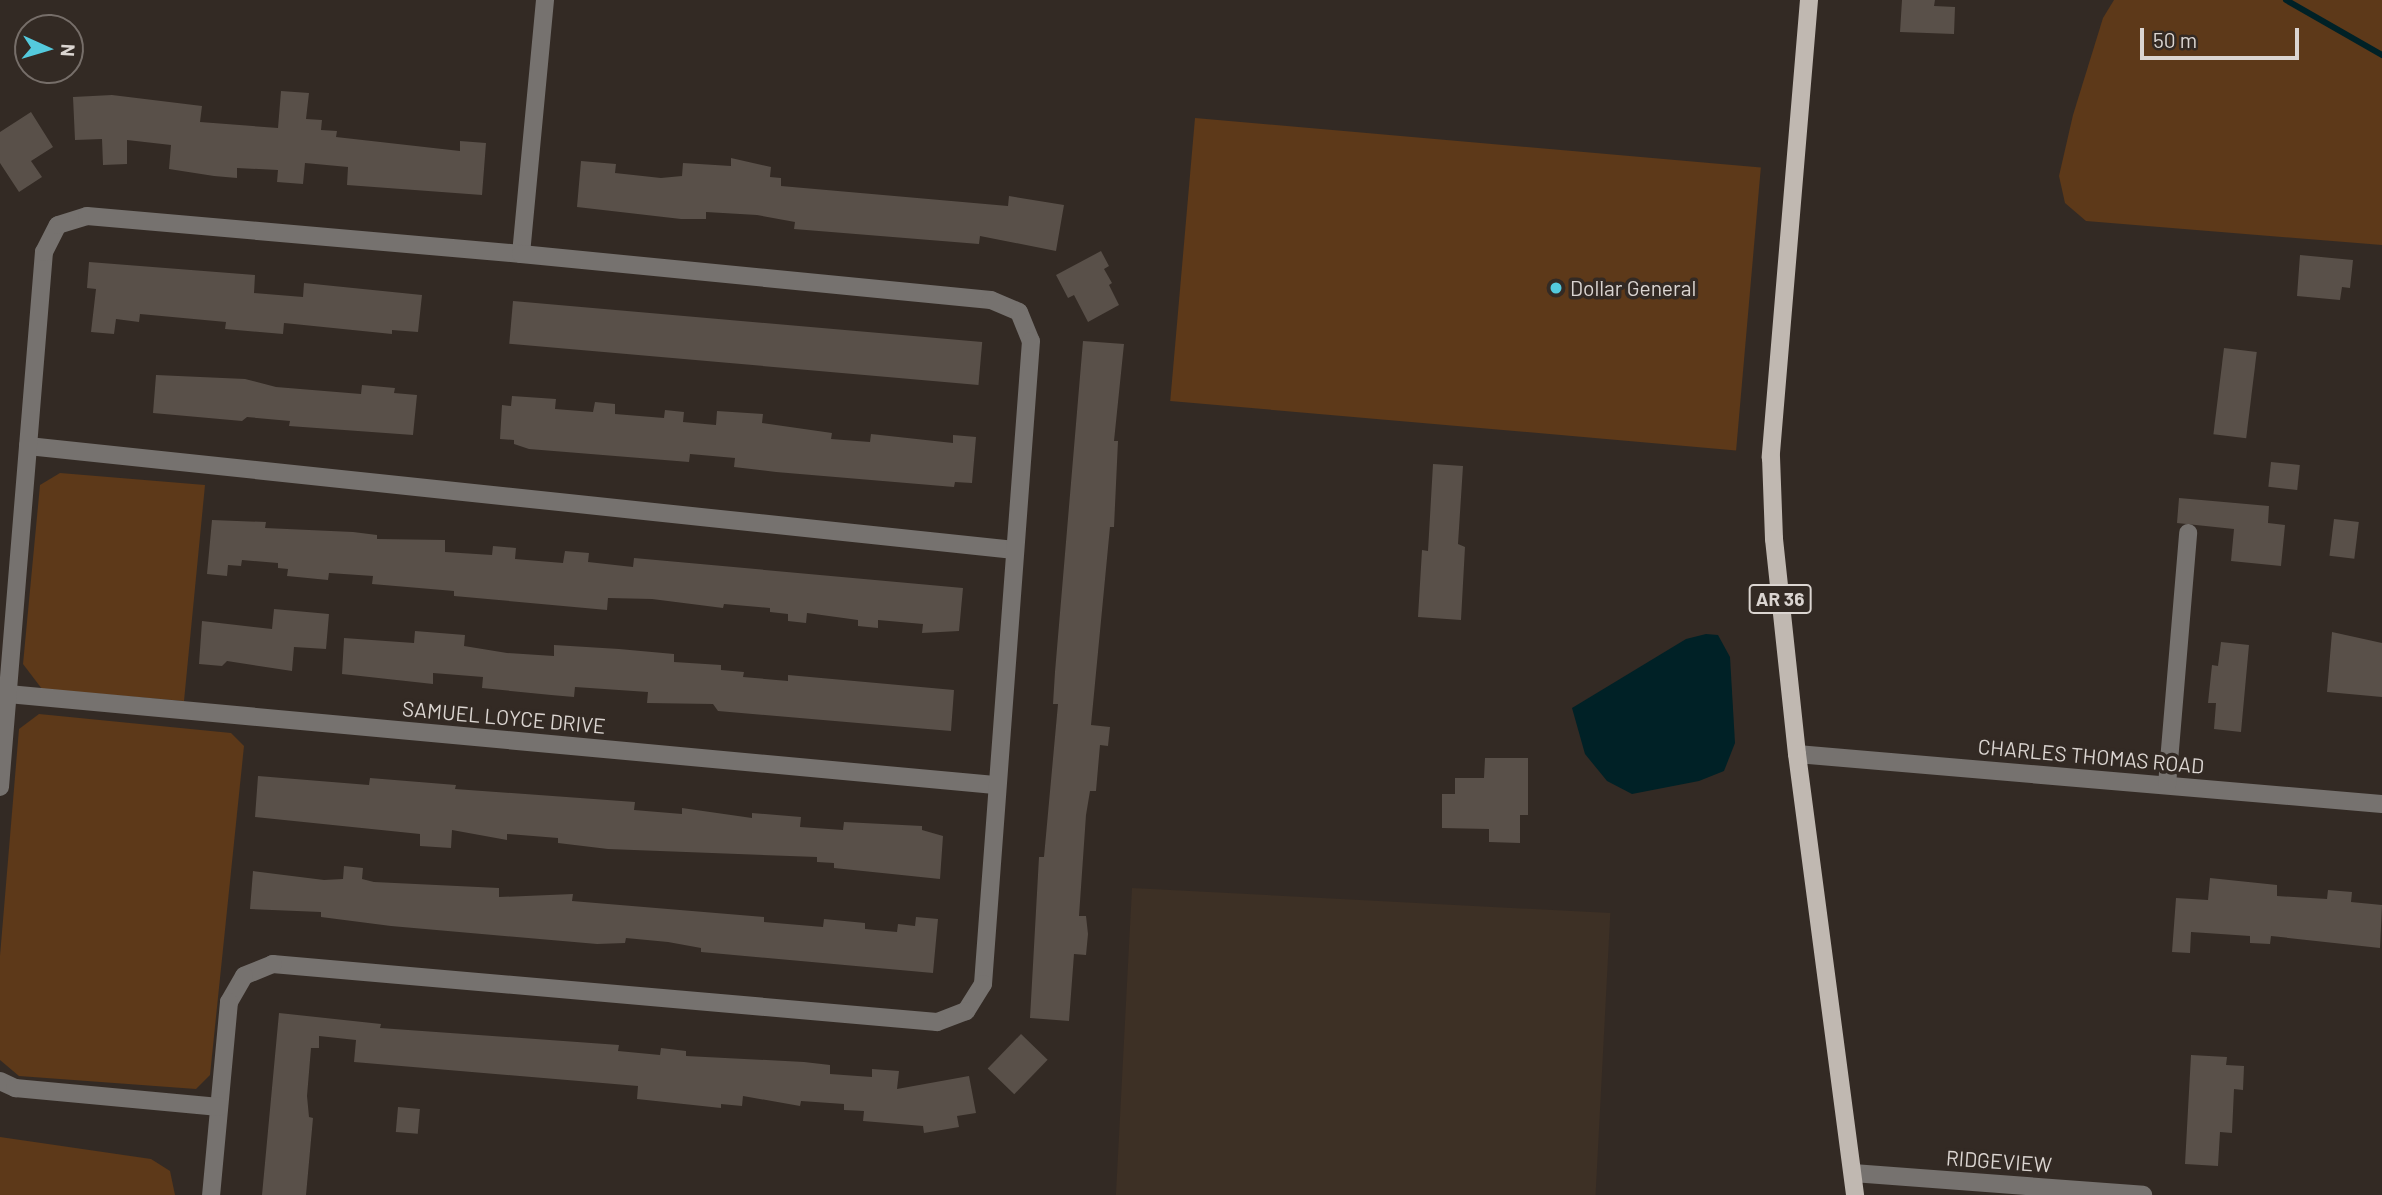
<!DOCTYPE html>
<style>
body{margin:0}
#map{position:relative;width:2382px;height:1195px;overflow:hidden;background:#332a24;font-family:Barlow,sans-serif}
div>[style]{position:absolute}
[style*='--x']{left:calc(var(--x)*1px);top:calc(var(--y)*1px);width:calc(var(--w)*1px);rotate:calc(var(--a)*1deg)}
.built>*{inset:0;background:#3d3025;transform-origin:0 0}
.green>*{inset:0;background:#5d3919;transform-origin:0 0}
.water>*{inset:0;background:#002126}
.stream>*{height:6px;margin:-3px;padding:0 3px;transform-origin:3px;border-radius:3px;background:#002126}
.building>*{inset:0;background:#595049;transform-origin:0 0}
.minor>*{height:18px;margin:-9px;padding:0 9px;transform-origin:9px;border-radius:9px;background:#76726f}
.major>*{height:18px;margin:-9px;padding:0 9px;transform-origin:9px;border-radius:9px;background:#c0b8b1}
.dots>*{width:19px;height:19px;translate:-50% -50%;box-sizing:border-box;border:4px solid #332a24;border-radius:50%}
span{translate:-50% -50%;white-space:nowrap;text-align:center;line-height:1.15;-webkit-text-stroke:7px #332a24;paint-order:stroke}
.shield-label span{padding:2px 5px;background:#332a24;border:2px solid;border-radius:5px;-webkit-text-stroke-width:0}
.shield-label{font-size:19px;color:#dbd5d1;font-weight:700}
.poi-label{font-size:21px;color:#dbd5d1}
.left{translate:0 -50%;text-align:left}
.street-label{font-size:21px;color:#dbd5d1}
.north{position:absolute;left:14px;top:14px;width:70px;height:70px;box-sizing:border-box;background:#332a24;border:2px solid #766e69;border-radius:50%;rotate:94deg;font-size:19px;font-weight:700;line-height:28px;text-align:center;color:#dbd5d1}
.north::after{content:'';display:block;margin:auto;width:24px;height:32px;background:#54cadd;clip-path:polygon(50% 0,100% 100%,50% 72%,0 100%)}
.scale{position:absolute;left:2140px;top:28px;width:159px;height:32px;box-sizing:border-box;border:4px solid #dbd5d1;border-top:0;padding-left:9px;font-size:21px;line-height:24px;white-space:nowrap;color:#dbd5d1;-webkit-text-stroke:5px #332a24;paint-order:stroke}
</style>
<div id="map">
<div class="built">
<i style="left:1132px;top:888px;width:479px;height:308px;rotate:3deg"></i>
</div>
<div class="green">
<i style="clip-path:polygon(2114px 0,2382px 0,2382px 245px,2086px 221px,2065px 203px,2059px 176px,2073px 115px,2103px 18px)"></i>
<i style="left:1195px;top:118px;width:568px;height:284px;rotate:5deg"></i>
<i style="clip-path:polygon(60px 473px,205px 485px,184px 701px,42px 689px,23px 664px,40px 485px)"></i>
<i style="clip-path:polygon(39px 714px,231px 733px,244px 746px,210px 1075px,196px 1089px,19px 1076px,0 1060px,0 956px,19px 729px)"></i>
<i style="clip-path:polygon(0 1137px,151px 1159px,170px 1171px,175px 1195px,0 1195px)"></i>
</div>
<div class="water">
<i style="clip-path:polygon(1706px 634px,1718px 635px,1730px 657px,1735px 743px,1724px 771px,1699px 781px,1632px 794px,1607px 781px,1585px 754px,1572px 708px,1686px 639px)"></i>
</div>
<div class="stream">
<i style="--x:2286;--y:0;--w:111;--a:29.8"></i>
</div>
<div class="building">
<i style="clip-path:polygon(1902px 0,1935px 0,1934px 6px,1955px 7px,1954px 34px,1900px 32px)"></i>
<i style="clip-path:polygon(281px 91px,309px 93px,306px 119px,322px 120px,321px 130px,337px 131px,336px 137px,460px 151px,460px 141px,486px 143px,482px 195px,347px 185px,348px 167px,305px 163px,303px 184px,277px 182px,278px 170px,237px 168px,237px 178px,214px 176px,169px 169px,171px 145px,127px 140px,127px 164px,103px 165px,102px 139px,75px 140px,73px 97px,112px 95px,202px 106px,200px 122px,278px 128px)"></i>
<i style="clip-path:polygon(31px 112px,53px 147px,31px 161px,42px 177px,19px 192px,0 163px,0 132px)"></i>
<i style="clip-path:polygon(731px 158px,771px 167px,770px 177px,781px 178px,781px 186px,1008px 206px,1009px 196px,1064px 205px,1056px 251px,980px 236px,979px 244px,794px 229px,795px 222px,757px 215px,706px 212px,706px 219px,681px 219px,577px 207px,581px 161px,616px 164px,615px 173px,661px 178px,682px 176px,683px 163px,731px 166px)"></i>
<i style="clip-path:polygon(1101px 251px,1109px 266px,1104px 269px,1112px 283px,1109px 285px,1119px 305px,1088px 322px,1074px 295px,1068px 298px,1056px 275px)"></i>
<i style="clip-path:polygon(2300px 255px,2353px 260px,2350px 288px,2342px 287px,2340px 300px,2297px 296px)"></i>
<i style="clip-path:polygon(89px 262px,255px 275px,254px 293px,303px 297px,304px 283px,422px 295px,418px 332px,392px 330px,392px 334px,284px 323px,283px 334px,225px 329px,226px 322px,140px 314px,139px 322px,116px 319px,114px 334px,91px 332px,96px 289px,87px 288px)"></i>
<i style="left:513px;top:301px;width:471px;height:43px;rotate:5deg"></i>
<i style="clip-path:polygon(1083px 341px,1124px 344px,1114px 441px,1118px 441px,1114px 527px,1110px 527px,1091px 725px,1110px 727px,1108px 746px,1100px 745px,1096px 791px,1090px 791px,1086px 815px,1079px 916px,1086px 916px,1088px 934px,1086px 955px,1074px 954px,1069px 1021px,1030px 1018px,1039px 857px,1044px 857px,1058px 704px,1053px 704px,1055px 672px)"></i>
<i style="left:2224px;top:348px;width:33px;height:87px;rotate:7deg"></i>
<i style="clip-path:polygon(156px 375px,245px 379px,276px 387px,361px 394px,362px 385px,395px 388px,394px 393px,417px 395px,413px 435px,289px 426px,290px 421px,247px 417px,242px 421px,153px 413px)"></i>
<i style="clip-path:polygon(512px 396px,556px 399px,555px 409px,593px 412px,595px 402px,615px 404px,615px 414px,664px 418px,665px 410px,684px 412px,683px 422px,716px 425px,717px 411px,763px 414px,762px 423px,832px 433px,831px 439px,870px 442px,871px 434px,953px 443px,953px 435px,976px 437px,972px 483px,955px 482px,954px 487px,776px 472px,734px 467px,735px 458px,690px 454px,689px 462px,529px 449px,514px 444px,514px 440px,500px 439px,502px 405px,511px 406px)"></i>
<i style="left:2271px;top:462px;width:29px;height:25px;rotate:6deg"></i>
<i style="clip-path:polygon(1433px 464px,1463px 466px,1458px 544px,1465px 547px,1461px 620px,1418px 617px,1422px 550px,1428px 551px)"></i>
<i style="clip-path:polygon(2179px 498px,2269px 506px,2268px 523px,2285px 525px,2281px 566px,2231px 561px,2234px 529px,2177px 523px)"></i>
<i style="left:2334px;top:519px;width:25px;height:37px;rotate:7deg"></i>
<i style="clip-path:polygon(212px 520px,266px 522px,265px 528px,353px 532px,377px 535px,377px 539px,445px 540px,445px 552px,492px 555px,493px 546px,516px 548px,515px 559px,563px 563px,565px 551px,589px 553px,588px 562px,633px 567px,634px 558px,963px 588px,959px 631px,922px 633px,923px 624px,878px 620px,878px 628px,858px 626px,858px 620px,807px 613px,806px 623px,788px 621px,788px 614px,770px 612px,770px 608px,724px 604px,723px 608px,652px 599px,608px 598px,607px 610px,454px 596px,454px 591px,372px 584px,373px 576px,329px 573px,328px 580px,287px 576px,288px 569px,278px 568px,278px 563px,242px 560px,241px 566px,228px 565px,227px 576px,207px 574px)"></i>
<i style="clip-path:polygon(274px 609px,329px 614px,326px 649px,294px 647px,292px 671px,227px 661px,222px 666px,199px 664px,202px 621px,272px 629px)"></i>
<i style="clip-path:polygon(415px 631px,465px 635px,464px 646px,507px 653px,554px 656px,554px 645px,619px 649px,674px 654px,674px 662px,721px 665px,721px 670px,744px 672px,743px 677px,788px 681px,788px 675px,954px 690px,951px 731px,718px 711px,713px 704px,647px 703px,648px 692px,575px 687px,574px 697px,551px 695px,482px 688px,483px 677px,433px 673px,433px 684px,342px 674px,344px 638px,414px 643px)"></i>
<i style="clip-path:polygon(2332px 632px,2382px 643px,2382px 697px,2327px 692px)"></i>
<i style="clip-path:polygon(2221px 642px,2249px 645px,2241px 732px,2214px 729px,2216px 703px,2208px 703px,2212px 665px,2218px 666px)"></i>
<i style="clip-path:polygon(1485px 758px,1528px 758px,1528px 815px,1520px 815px,1520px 843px,1489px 842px,1489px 829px,1442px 828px,1442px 794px,1455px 794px,1455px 778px,1484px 778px)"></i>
<i style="clip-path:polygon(258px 776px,369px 785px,370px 778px,456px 785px,455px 789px,635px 802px,634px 810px,682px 814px,682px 808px,752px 818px,752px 813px,801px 817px,800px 827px,843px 830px,844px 822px,922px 826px,922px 830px,943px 836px,940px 879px,834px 868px,834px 863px,817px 862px,817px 857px,608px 849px,558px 843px,558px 838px,507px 834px,507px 840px,452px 830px,451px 848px,420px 846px,420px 834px,255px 817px)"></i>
<i style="clip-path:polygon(344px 866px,363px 868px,362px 879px,374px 882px,499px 888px,499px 897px,573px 894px,572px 901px,764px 917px,764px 922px,823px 927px,824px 919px,865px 923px,865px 929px,897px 932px,898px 924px,915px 926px,916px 917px,938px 919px,933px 973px,701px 952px,701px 948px,668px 942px,626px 938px,625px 943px,597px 944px,391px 926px,321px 917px,321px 912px,250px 909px,253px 871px,324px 880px,343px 879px)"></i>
<i style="clip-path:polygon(2210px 878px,2277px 885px,2277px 896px,2327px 899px,2328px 890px,2352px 892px,2351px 902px,2382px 905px,2380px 948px,2271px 936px,2270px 944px,2250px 943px,2250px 936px,2191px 932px,2190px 953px,2172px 952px,2176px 898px,2208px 900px)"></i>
<i style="clip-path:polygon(279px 1013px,381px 1024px,380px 1028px,619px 1045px,618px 1051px,660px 1055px,661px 1048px,686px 1051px,686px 1056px,804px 1062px,830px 1065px,830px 1074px,872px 1077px,872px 1069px,899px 1071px,897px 1089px,969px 1076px,976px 1113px,957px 1116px,959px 1127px,924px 1133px,923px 1126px,863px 1121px,864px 1111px,844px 1110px,844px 1104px,801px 1101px,800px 1106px,743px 1096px,742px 1106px,721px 1104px,721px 1108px,637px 1099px,638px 1086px,354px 1062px,356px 1040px,319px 1036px,319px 1048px,311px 1048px,307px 1096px,309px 1117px,313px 1118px,306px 1195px,262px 1195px)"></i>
<i style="left:1021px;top:1034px;width:37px;height:48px;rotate:44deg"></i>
<i style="clip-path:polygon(2191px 1055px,2227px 1057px,2226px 1065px,2244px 1066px,2243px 1090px,2234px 1089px,2232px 1133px,2220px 1132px,2218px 1166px,2185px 1164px)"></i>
<i style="left:398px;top:1107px;width:22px;height:25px;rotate:5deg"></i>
</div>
<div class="minor">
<i style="--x:521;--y:254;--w:255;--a:-84.6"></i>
<i style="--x:28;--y:446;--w:992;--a:6.02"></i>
<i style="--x:8;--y:694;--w:991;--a:5.27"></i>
<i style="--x:1797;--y:754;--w:587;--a:4.89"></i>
<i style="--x:2167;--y:785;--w:253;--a:-85.2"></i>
<i style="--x:0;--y:787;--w:537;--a:-85.3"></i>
<i style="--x:44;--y:252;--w:30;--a:-63"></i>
<i style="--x:58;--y:225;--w:30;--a:-17"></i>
<i style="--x:87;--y:216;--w:436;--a:5"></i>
<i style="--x:521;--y:254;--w:472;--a:5.6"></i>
<i style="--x:991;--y:300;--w:30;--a:23"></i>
<i style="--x:1019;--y:312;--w:31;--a:68"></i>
<i style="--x:1031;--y:341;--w:645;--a:94.27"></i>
<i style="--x:983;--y:984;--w:32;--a:122"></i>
<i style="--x:966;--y:1011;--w:31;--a:159"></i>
<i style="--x:937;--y:1022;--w:667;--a:-175.01"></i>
<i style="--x:273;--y:964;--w:31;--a:158"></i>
<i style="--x:244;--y:976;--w:30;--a:120"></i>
<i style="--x:229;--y:1002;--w:194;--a:95.3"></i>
<i style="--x:0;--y:1081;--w:17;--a:25"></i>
<i style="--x:15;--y:1088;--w:205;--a:5.3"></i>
<i style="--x:1853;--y:1173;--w:291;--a:4.3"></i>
</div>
<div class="major">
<i style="--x:1809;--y:0;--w:459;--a:94.8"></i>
<i style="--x:1771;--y:457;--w:82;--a:87.9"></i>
<i style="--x:1774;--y:539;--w:216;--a:83.9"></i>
<i style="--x:1797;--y:754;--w:445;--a:82.5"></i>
</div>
<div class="dots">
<i style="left:1556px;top:288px;background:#54cadd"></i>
</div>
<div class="shield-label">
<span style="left:1780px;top:599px">AR 36</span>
</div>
<div class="poi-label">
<span class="left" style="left:1570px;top:288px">Dollar General</span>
</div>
<div class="street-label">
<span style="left:504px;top:717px;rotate:5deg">SAMUEL LOYCE DRIVE</span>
<span style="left:2091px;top:756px;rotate:5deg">CHARLES THOMAS ROAD</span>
<span style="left:1999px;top:1161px;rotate:4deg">RIDGEVIEW</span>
</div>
<div class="north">N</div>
<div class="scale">50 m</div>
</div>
